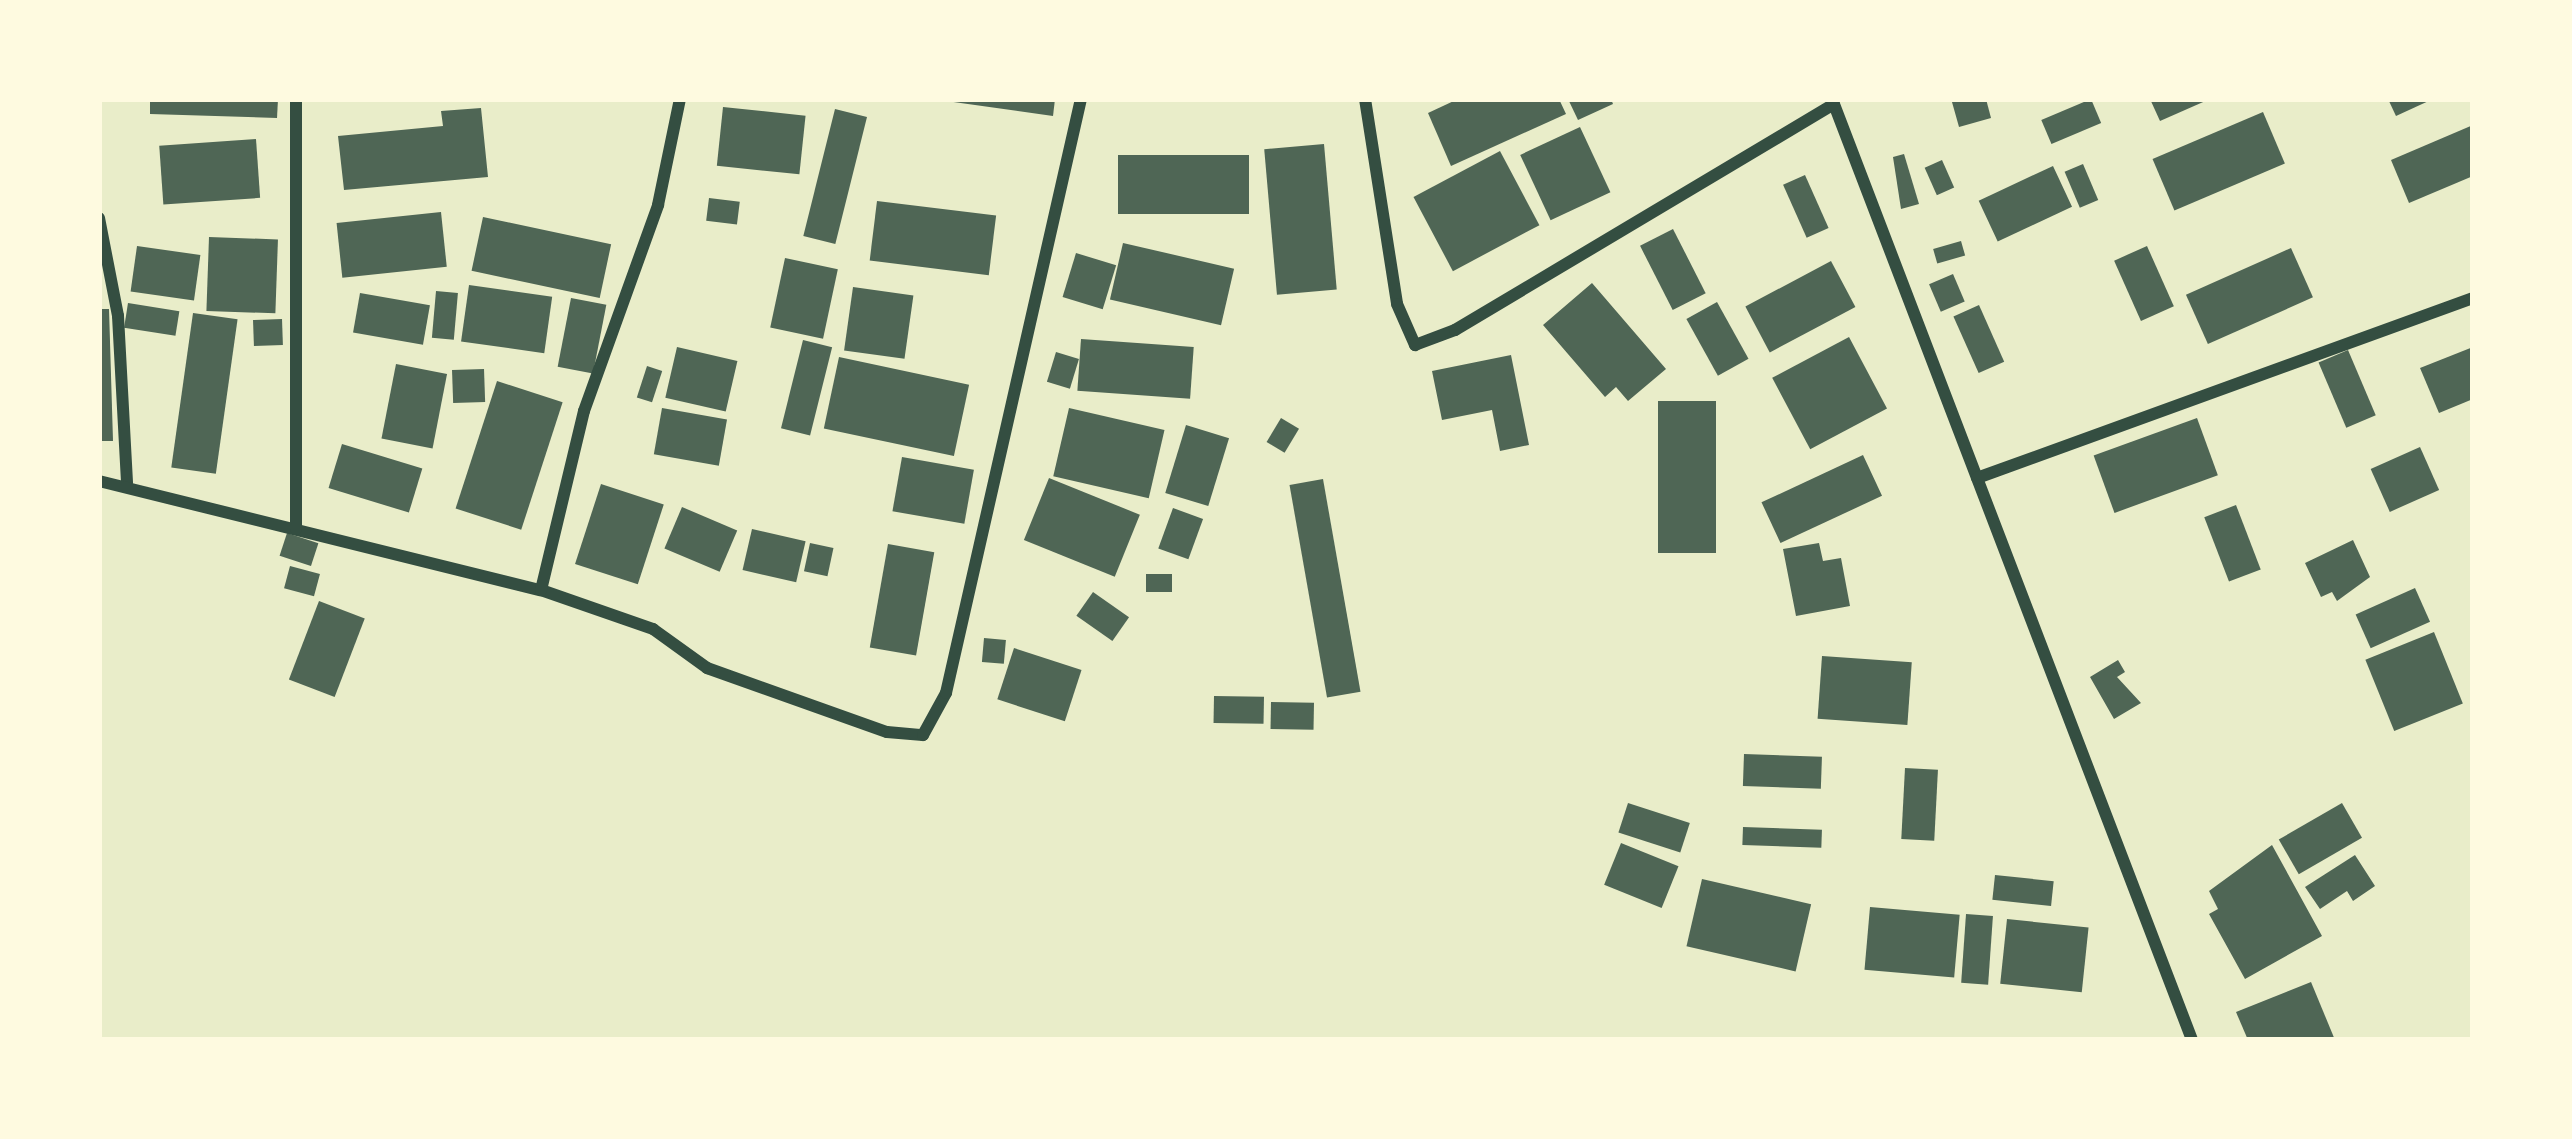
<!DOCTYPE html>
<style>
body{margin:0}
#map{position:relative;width:2572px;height:1139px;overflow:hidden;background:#e9edc9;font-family:Overpass,sans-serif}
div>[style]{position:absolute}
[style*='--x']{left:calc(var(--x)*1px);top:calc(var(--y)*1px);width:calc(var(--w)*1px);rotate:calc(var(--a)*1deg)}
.building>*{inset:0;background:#4f6655;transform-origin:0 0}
.minor>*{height:12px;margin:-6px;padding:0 6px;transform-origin:6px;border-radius:6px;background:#344e41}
span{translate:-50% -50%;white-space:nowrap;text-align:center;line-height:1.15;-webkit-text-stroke:12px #fefae0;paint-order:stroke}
.frame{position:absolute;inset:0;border:102px solid #fefae0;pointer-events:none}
</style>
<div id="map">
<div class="building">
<i style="clip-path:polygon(150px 99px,278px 99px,277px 118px,150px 114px)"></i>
<i style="clip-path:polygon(932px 99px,1055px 99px,1053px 116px)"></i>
<i style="clip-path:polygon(1458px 99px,1559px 99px,1566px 114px,1451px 166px,1428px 113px)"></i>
<i style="clip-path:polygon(1568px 99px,1611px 99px,1613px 104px,1578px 120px)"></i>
<i style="clip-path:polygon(1986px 99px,1991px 118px,1959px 127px,1952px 102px)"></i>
<i style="left:2091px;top:99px;width:26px;height:54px;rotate:67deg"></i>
<i style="clip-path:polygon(2150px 99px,2210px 99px,2160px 121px)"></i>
<i style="clip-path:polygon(2388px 99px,2433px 99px,2396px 116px)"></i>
<i style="left:723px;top:107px;width:83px;height:59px;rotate:6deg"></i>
<i style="clip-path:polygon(481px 108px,488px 177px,344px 190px,338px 136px,443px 126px,441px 111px)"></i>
<i style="left:835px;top:109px;width:33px;height:131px;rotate:14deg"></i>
<i style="left:2263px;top:112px;width:56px;height:120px;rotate:67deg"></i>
<i style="clip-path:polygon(2473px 125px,2473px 176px,2409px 203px,2391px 160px)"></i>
<i style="left:1580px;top:127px;width:72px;height:66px;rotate:65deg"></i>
<i style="left:256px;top:139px;width:59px;height:97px;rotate:86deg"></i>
<i style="left:1324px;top:144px;width:146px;height:60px;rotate:85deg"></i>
<i style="left:1500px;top:151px;width:84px;height:98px;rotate:62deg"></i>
<i style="clip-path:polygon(1904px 154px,1919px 204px,1901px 209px,1893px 157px)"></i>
<i style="left:1118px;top:155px;width:131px;height:59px"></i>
<i style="left:1942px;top:160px;width:30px;height:19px;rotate:66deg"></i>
<i style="left:2083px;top:164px;width:39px;height:20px;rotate:67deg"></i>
<i style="left:2053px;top:166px;width:45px;height:82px;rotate:65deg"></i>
<i style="left:1805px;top:175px;width:58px;height:24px;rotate:66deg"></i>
<i style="left:709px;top:198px;width:31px;height:23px;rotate:7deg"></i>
<i style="left:877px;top:201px;width:120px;height:60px;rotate:7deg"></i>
<i style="left:441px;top:212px;width:55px;height:105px;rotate:84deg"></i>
<i style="left:483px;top:217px;width:131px;height:55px;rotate:12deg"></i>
<i style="left:1673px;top:229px;width:72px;height:37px;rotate:63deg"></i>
<i style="left:209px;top:237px;width:69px;height:74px;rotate:2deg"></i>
<i style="left:1961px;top:241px;width:15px;height:29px;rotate:74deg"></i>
<i style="left:1123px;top:243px;width:114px;height:58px;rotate:13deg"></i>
<i style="left:137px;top:246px;width:64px;height:46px;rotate:8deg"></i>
<i style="left:2147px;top:246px;width:66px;height:36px;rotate:66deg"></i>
<i style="left:2291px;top:248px;width:54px;height:115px;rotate:66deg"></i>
<i style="left:1076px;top:253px;width:42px;height:46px;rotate:17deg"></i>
<i style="left:785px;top:258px;width:54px;height:71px;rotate:12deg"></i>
<i style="left:1831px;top:261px;width:52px;height:97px;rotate:62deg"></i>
<i style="left:1953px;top:274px;width:30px;height:26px;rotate:67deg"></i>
<i style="clip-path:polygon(1592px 283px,1666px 369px,1628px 401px,1616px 387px,1605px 397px,1543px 325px)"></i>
<i style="left:469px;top:285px;width:84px;height:57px;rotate:8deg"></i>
<i style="left:853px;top:287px;width:61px;height:64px;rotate:8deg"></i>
<i style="left:436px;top:291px;width:22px;height:47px;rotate:5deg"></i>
<i style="left:360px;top:293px;width:71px;height:40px;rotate:10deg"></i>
<i style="left:571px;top:298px;width:36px;height:70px;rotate:11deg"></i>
<i style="left:1717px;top:302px;width:65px;height:35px;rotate:61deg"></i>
<i style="left:128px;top:303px;width:52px;height:25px;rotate:9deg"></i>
<i style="left:1979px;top:305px;width:62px;height:28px;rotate:66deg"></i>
<i style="clip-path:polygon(99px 309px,109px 309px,113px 441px,99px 441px)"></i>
<i style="left:193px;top:313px;width:45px;height:156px;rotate:8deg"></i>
<i style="left:282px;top:319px;width:26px;height:29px;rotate:88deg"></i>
<i style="left:1849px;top:337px;width:81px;height:87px;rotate:62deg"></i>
<i style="left:1081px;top:339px;width:113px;height:52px;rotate:4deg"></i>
<i style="left:803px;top:340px;width:30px;height:91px;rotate:14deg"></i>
<i style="left:677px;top:347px;width:62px;height:52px;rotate:13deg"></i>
<i style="clip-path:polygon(2473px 347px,2473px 399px,2439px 413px,2420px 368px)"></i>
<i style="left:2348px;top:350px;width:71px;height:32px;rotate:67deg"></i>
<i style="left:1056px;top:352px;width:24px;height:31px;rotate:17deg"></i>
<i style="clip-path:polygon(1511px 355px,1529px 445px,1500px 451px,1492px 410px,1442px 420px,1432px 371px)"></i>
<i style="left:839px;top:357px;width:133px;height:73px;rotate:12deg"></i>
<i style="left:396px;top:364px;width:52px;height:76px;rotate:11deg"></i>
<i style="left:647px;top:366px;width:16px;height:33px;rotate:18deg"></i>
<i style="left:484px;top:369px;width:33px;height:32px;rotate:88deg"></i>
<i style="left:497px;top:381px;width:69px;height:134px;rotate:18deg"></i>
<i style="left:1658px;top:401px;width:58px;height:152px"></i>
<i style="left:662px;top:408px;width:66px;height:47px;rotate:10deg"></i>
<i style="left:1069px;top:408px;width:98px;height:70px;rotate:13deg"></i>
<i style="left:1281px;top:418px;width:21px;height:28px;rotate:31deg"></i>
<i style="left:2197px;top:418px;width:61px;height:110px;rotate:70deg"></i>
<i style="left:1186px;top:425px;width:45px;height:71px;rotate:17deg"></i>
<i style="left:342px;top:444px;width:84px;height:46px;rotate:17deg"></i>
<i style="left:2420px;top:447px;width:47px;height:54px;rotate:66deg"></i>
<i style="left:1863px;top:455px;width:45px;height:112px;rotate:65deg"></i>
<i style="left:902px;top:457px;width:73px;height:55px;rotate:10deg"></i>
<i style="left:1049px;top:478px;width:98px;height:67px;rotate:22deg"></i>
<i style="left:1323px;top:479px;width:216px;height:34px;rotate:80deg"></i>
<i style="left:601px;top:484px;width:66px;height:84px;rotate:18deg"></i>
<i style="left:2236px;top:505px;width:69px;height:34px;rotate:69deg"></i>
<i style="left:682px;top:507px;width:60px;height:45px;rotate:23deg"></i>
<i style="left:1173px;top:508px;width:32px;height:43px;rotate:20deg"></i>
<i style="left:752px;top:529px;width:55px;height:42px;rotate:13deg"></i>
<i style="left:287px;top:533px;width:33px;height:24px;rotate:18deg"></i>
<i style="clip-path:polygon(2353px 540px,2370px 577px,2337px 601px,2332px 592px,2321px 597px,2305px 563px)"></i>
<i style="left:810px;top:543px;width:24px;height:29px;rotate:12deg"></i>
<i style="clip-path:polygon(1819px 543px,1823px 561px,1841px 558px,1850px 606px,1796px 616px,1783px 549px)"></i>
<i style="left:888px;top:544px;width:47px;height:105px;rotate:10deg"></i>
<i style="left:290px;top:566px;width:31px;height:23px;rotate:15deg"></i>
<i style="left:1172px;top:574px;width:18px;height:26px;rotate:90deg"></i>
<i style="left:2415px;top:588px;width:37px;height:65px;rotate:66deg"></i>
<i style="left:1093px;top:592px;width:44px;height:29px;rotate:35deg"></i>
<i style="left:319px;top:601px;width:49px;height:84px;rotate:21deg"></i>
<i style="left:2434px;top:632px;width:77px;height:74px;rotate:68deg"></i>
<i style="left:984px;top:638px;width:22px;height:24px;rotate:5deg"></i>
<i style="left:1014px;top:648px;width:71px;height:54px;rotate:18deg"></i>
<i style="left:1822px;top:656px;width:90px;height:63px;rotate:4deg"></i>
<i style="clip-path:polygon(2118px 660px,2125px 672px,2117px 677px,2141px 703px,2114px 719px,2090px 677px)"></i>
<i style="left:1214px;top:696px;width:50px;height:27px;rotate:1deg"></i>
<i style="left:1271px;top:702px;width:43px;height:27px;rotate:1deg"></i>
<i style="left:1744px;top:754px;width:78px;height:32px;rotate:2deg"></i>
<i style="left:1905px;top:768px;width:33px;height:71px;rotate:3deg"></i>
<i style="left:1628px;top:803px;width:65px;height:31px;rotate:18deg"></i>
<i style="left:2342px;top:803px;width:40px;height:73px;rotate:60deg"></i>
<i style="left:1743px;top:827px;width:79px;height:18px;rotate:2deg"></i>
<i style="left:1621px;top:843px;width:62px;height:45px;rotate:22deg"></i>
<i style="clip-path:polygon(2272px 845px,2322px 936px,2245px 979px,2209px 914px,2218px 909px,2209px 891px)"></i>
<i style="clip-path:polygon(2355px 855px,2375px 886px,2353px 901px,2347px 891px,2320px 909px,2305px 887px)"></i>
<i style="left:1995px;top:875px;width:59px;height:25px;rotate:6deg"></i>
<i style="left:1702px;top:879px;width:112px;height:69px;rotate:13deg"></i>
<i style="left:1870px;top:907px;width:90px;height:63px;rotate:5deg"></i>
<i style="left:1966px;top:914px;width:27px;height:69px;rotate:4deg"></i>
<i style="left:2007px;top:919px;width:82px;height:65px;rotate:6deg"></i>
<i style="clip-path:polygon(2311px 982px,2335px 1040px,2248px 1040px,2236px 1012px)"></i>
</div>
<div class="minor">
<i style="--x:1365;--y:99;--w:207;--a:81.1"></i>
<i style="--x:1397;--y:304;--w:45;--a:66.3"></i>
<i style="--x:1415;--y:345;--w:43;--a:-20.6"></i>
<i style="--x:1455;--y:330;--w:441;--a:-30.8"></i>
<i style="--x:1832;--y:99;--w:1008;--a:69.06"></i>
<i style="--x:99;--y:218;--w:100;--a:79"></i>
<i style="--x:118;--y:316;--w:167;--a:86.9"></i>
<i style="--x:1977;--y:478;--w:528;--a:-19.95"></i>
<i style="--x:99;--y:481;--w:455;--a:13.9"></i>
<i style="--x:541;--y:590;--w:119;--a:19.2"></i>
<i style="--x:653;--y:629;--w:67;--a:35.8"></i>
<i style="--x:707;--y:668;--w:191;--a:19.6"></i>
<i style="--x:887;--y:732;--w:36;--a:5"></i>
<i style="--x:923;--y:735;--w:48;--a:-61.3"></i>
<i style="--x:946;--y:693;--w:609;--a:-77.2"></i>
<i style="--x:296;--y:529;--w:430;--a:-90"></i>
<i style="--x:541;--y:590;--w:184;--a:-76.5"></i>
<i style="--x:584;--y:411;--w:219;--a:-70.2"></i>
<i style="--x:658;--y:205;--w:108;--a:-78.3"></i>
</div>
<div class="frame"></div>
</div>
